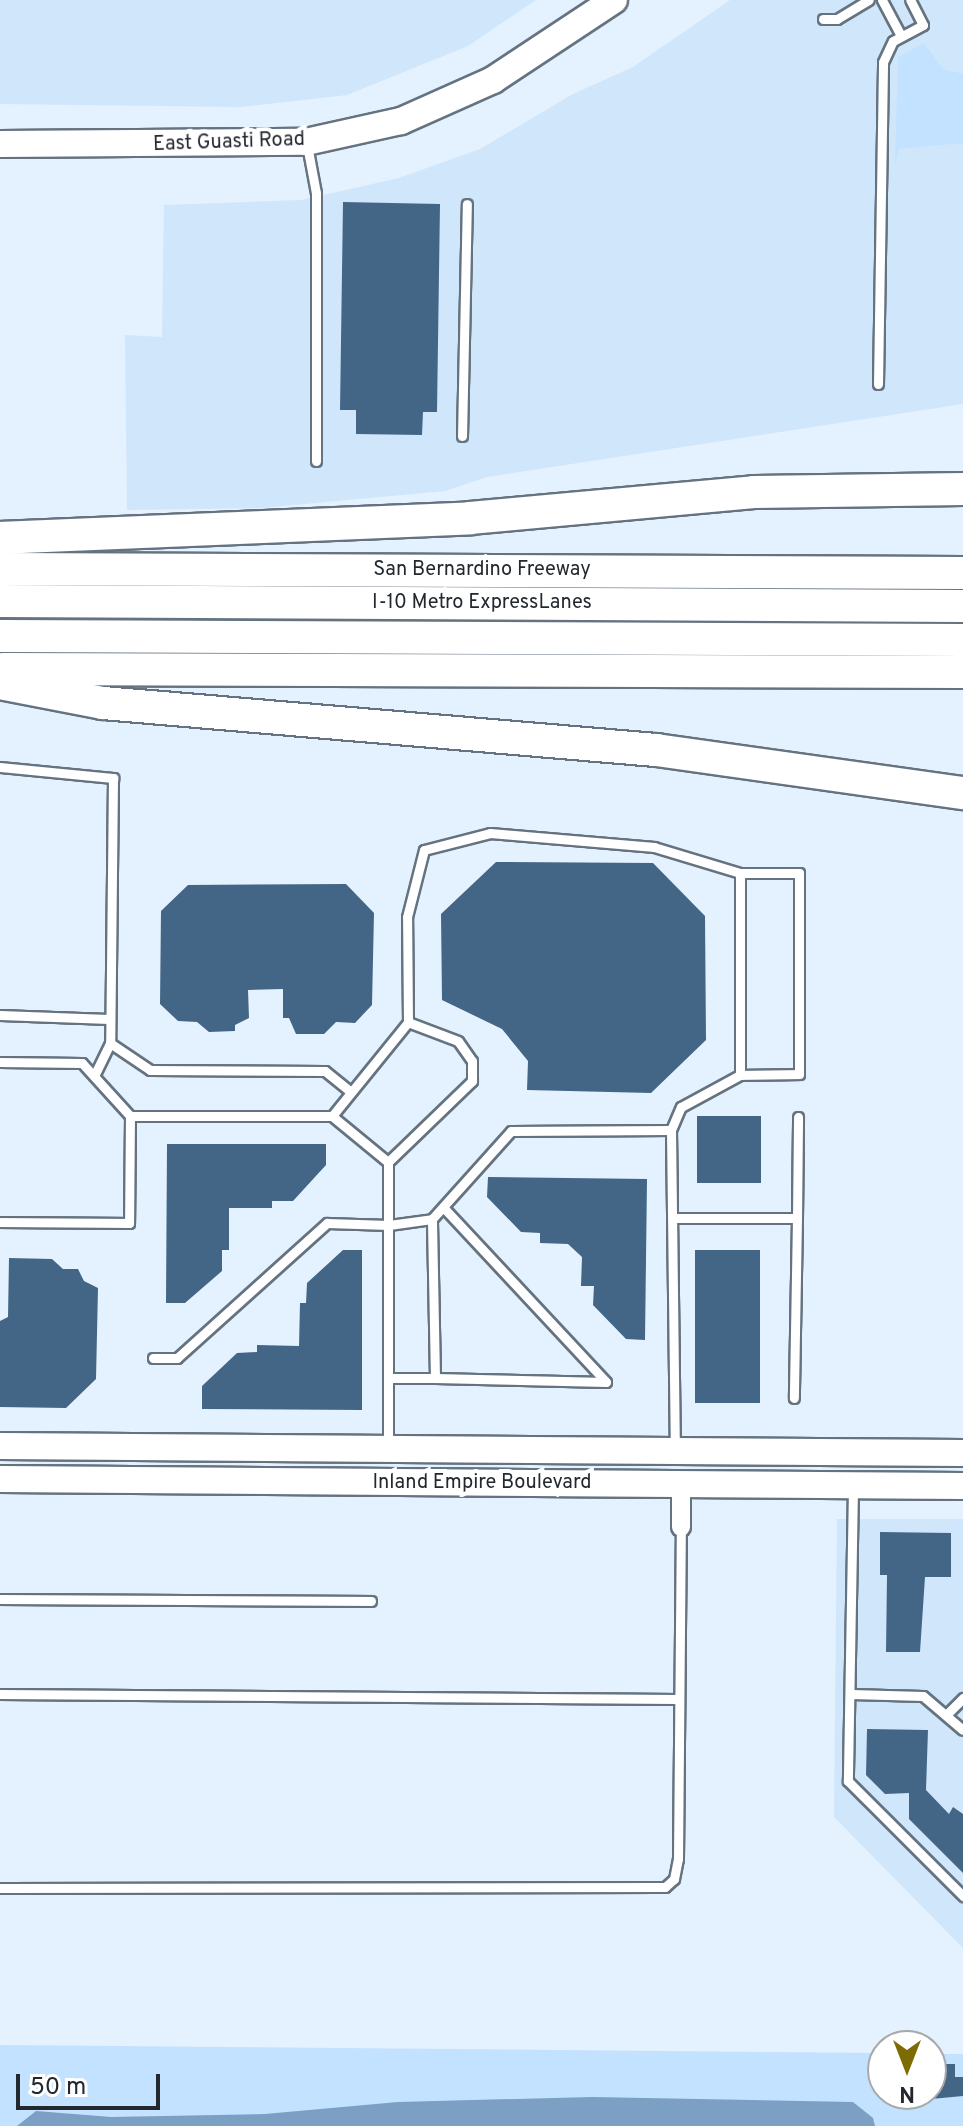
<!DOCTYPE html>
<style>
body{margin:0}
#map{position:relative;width:963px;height:2126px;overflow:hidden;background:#e4f1fe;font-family:Overpass,sans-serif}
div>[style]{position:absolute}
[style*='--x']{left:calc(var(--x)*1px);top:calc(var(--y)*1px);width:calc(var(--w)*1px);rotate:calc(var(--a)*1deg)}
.built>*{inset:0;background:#d0e6fb}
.green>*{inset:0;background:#c3e2ff}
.water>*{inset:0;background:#7ba0c3}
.building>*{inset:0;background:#436686;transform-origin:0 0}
.roads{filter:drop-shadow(2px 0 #657380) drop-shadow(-2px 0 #657380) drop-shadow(0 2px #657380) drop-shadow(0 -2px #657380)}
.lane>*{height:9px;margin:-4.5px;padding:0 4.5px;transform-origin:4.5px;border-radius:4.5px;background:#fff}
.street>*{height:18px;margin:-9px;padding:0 9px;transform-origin:9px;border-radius:9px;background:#fff}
.secondary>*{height:26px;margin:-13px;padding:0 13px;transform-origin:13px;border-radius:13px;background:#fff}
.highway>*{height:32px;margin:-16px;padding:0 16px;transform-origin:16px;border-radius:16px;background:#fff}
span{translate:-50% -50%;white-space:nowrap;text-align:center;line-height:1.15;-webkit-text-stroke:8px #fff;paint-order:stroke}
.street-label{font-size:20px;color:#22282e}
.north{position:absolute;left:867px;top:2030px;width:80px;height:80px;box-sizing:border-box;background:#fff;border:2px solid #a7a9ab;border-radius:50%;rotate:180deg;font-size:22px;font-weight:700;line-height:32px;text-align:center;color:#22282e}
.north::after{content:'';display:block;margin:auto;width:28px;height:36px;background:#7d6b04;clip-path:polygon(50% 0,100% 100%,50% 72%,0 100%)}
.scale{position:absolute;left:16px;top:2074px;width:144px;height:36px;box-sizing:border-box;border:4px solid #22282e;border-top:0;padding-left:10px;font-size:24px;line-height:28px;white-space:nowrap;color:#22282e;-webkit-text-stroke:6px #fff;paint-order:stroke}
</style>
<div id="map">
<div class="built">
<i style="clip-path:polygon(0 0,536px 0,468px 46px,347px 95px,241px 107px,0 104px)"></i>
<i style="clip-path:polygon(730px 0,963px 0,963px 404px,487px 477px,445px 491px,261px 508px,127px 510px,125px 335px,162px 337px,164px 205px,301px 200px,399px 178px,480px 149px,573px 94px,633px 67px)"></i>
<i style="clip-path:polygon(837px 1519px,963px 1519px,963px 1948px,834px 1817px)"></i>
</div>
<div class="green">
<i style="clip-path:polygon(924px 43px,943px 69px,963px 74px,963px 143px,899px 149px,895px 164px,898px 57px)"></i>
<i style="clip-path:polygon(0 2045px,883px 2053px,883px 2094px,931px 2094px,931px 2054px,963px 2054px,963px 2126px,0 2126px)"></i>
</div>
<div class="water">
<i style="clip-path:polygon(592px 2097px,853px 2102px,873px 2118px,875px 2126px,17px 2126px,36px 2111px,111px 2117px,265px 2114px,398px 2102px)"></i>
</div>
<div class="building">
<i style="clip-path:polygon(343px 202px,440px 204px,437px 412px,423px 412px,422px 435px,356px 434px,356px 410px,340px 410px)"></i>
<i style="clip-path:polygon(496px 862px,653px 863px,705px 916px,706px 1040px,651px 1093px,527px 1090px,528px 1061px,502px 1029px,442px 1000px,441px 914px)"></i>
<i style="clip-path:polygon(346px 884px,374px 913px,372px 1005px,355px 1023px,336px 1022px,324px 1034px,296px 1034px,289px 1018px,283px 1018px,283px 989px,248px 990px,249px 1018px,235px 1025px,235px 1031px,209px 1032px,197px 1022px,178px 1021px,160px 1004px,161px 911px,188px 885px)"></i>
<i style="left:697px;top:1116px;width:64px;height:67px"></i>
<i style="clip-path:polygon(167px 1144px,326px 1144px,326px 1165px,293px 1201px,272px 1201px,272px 1208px,229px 1208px,229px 1250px,222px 1250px,222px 1271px,185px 1303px,166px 1303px)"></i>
<i style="clip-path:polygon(488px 1177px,647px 1179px,645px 1340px,626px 1339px,593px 1305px,594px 1286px,581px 1286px,582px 1257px,568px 1244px,540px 1243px,540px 1233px,521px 1232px,487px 1197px)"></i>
<i style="clip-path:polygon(343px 1250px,362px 1250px,362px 1410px,202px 1409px,202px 1386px,237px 1353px,257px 1352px,257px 1345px,299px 1346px,300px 1303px,306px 1303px,307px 1283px)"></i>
<i style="left:695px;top:1250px;width:65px;height:153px"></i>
<i style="clip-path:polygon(9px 1258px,52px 1259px,63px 1269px,78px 1269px,84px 1281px,98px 1288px,96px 1379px,66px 1408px,0 1407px,0 1321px,8px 1317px)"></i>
<i style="clip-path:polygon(880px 1532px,951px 1533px,951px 1577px,925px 1577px,920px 1652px,886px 1652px,887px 1575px,880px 1575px)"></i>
<i style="clip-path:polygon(867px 1729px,928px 1730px,926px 1790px,949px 1814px,953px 1807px,963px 1814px,963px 1873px,909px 1819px,909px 1793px,885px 1794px,866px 1775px)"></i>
<i style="clip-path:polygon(931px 2064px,955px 2064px,955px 2077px,963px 2077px,963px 2096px,931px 2099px)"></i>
</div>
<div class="roads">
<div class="lane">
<i style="--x:882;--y:0;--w:40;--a:62"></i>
<i style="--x:823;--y:19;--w:14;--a:0"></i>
<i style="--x:837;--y:19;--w:37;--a:-31"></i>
<i style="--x:307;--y:145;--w:49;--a:79.4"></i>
<i style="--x:316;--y:193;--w:268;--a:90"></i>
<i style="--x:878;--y:384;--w:322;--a:-89.1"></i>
<i style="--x:883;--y:62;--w:23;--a:-65"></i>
<i style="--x:893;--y:41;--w:34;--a:-28"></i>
<i style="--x:923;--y:25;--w:28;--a:-117"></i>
<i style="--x:462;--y:436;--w:232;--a:-88.8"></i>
<i style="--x:0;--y:767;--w:114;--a:5.6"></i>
<i style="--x:113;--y:778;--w:265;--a:90.6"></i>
<i style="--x:110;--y:1043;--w:48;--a:34"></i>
<i style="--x:150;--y:1070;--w:175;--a:0.3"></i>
<i style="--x:325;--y:1071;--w:33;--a:39"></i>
<i style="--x:740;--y:873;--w:59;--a:0"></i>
<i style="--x:799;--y:873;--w:201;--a:90"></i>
<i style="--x:799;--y:1074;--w:59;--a:179"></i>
<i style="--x:740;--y:1075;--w:202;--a:-90"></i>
<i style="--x:0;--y:1015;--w:109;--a:2.1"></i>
<i style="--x:0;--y:1062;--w:82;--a:0.7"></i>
<i style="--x:82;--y:1063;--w:72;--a:47.8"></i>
<i style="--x:130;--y:1116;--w:107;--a:90.5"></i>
<i style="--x:129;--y:1223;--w:129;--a:-179.6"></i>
<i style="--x:94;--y:1076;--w:37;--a:-64"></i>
<i style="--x:130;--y:1116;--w:202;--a:0"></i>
<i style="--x:332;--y:1116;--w:72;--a:39.4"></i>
<i style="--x:332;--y:1116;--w:121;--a:-51"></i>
<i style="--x:408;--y:1022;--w:105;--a:-90.5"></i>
<i style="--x:407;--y:917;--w:69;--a:-75.8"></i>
<i style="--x:424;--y:850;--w:68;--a:-14.4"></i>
<i style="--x:490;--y:833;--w:165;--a:4.9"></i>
<i style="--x:654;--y:847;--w:90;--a:16.8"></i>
<i style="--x:671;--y:1130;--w:317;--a:89.3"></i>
<i style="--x:443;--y:1207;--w:239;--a:47"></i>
<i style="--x:606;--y:1382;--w:171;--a:-178.7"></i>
<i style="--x:435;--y:1378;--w:159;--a:-91.1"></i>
<i style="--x:432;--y:1219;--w:118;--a:-48.1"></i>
<i style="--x:511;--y:1131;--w:160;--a:-0.4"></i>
<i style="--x:671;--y:1130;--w:25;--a:-67"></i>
<i style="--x:681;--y:1107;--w:67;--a:-28.5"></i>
<i style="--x:673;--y:1218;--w:124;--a:0"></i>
<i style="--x:797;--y:1218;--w:180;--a:91"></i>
<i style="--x:797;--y:1218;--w:101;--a:-89.4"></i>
<i style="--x:153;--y:1358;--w:24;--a:0"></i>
<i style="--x:177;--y:1358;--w:202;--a:-42"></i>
<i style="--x:327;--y:1223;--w:62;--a:1.8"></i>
<i style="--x:389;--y:1225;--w:43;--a:-7.9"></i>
<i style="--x:392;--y:1378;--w:43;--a:0"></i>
<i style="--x:388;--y:1448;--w:286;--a:-90"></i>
<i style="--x:388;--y:1162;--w:117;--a:-44"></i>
<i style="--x:472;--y:1081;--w:20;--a:-90"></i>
<i style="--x:472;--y:1061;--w:24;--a:-125"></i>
<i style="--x:458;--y:1041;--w:53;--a:-159.2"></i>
<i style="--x:853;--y:1487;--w:294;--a:91"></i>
<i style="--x:848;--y:1781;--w:163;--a:45"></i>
<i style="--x:0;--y:1599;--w:371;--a:0.3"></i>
<i style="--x:0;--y:1694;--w:678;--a:0.42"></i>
<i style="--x:851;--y:1694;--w:72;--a:1.6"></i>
<i style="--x:923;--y:1696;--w:52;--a:40.4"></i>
<i style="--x:947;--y:1714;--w:23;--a:-45"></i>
<i style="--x:0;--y:1888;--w:665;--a:-0.09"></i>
<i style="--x:665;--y:1887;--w:12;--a:-42"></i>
<i style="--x:674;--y:1879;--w:20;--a:-79"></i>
<i style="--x:678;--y:1859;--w:332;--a:-89.5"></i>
</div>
<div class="street">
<i style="--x:681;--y:1527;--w:42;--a:-90"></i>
</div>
<div class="secondary">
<i style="--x:0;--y:144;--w:306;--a:-0.4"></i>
<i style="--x:306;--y:142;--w:97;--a:-12.5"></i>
<i style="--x:401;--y:121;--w:101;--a:-24"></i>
<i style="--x:493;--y:80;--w:145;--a:-33.5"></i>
<i style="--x:0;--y:1446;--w:963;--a:0.42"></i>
<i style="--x:0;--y:1479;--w:963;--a:0.42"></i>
</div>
<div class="highway">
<i style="--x:0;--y:538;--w:470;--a:-2.4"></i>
<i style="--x:470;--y:518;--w:285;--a:-5.2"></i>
<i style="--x:754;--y:492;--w:209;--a:-0.8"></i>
<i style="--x:0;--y:569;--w:963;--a:0.24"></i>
<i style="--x:0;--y:601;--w:963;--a:0.3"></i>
<i style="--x:0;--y:636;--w:963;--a:0.24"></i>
<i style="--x:3;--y:669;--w:960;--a:0.18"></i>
<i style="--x:0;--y:683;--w:105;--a:11"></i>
<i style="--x:103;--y:703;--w:555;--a:4.86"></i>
<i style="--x:656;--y:750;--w:310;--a:8"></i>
</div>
</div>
<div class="street-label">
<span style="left:229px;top:143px;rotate:-2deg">East Guasti Road</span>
<span style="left:482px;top:570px">San Bernardino Freeway</span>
<span style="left:482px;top:603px">I-10 Metro ExpressLanes</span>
<span style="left:482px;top:1483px">Inland Empire Boulevard</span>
</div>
<div class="north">N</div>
<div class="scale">50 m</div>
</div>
